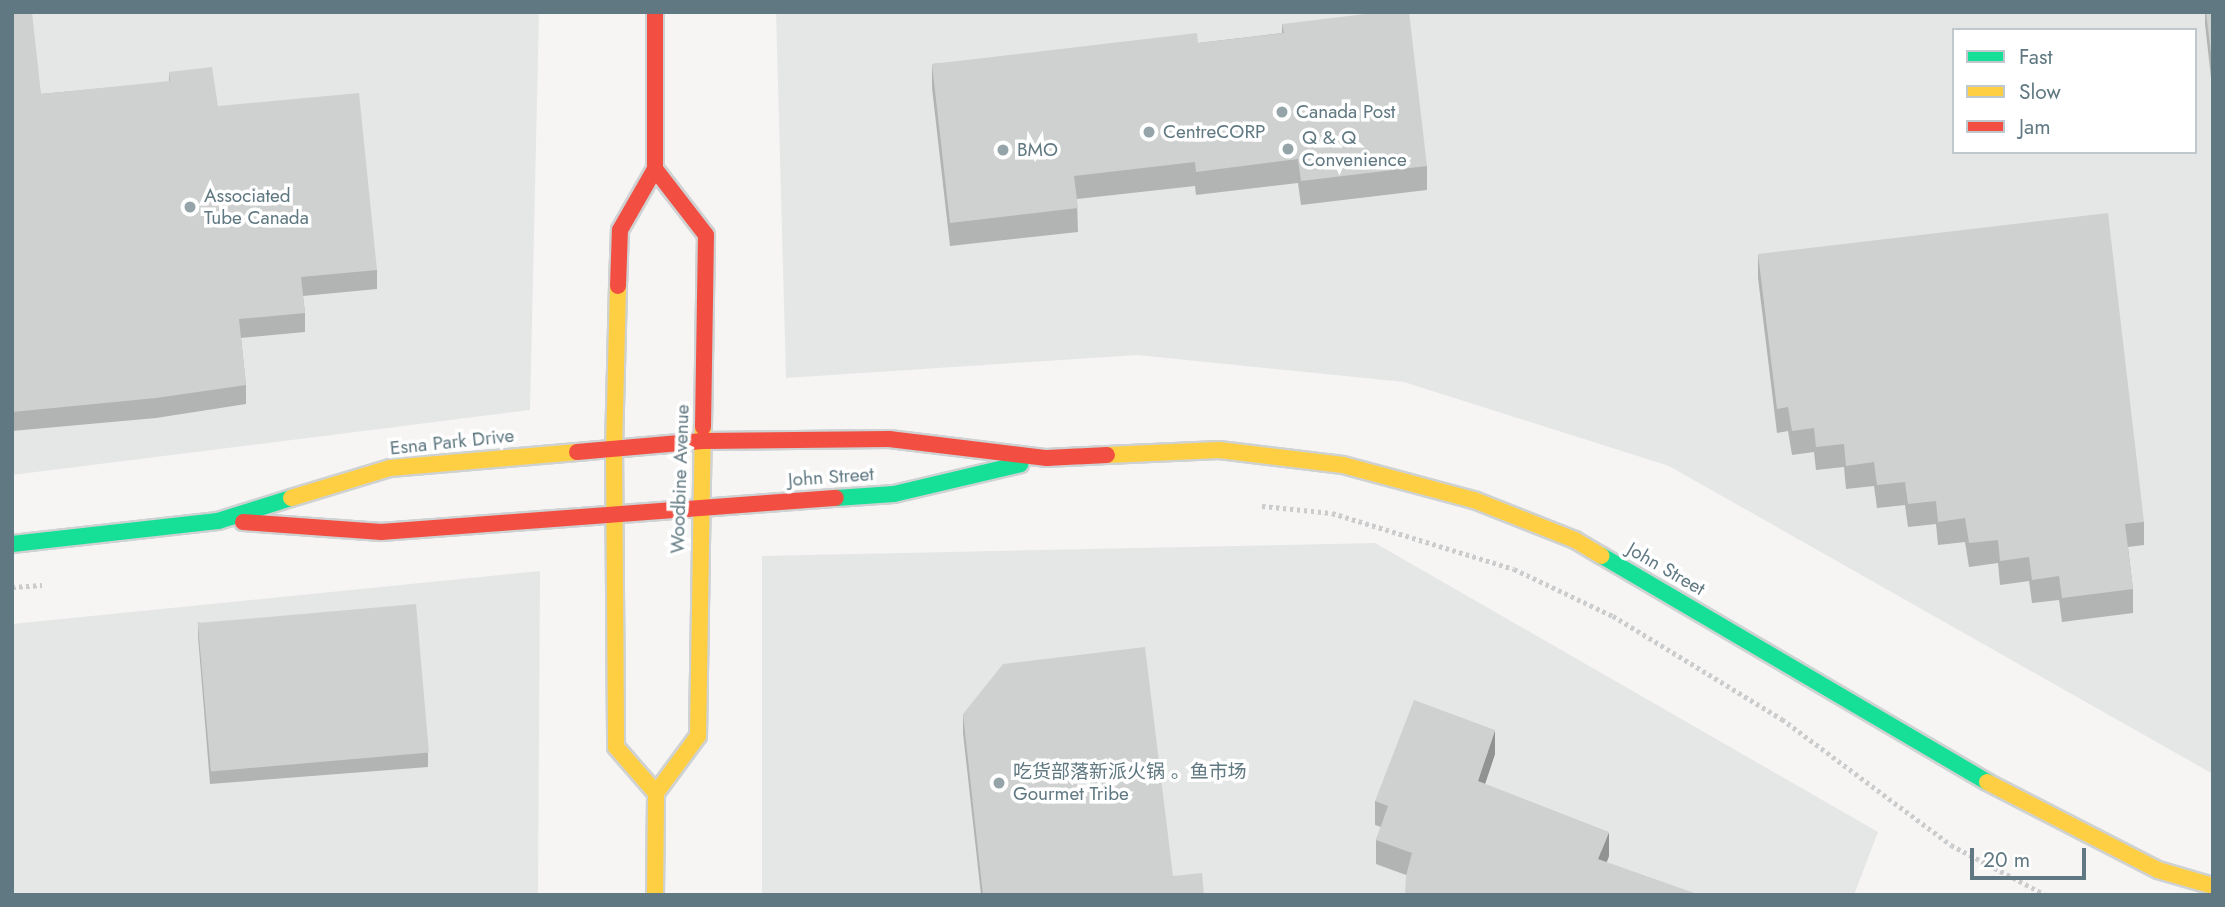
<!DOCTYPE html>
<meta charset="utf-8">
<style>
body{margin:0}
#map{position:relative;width:2225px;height:907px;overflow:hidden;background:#f6f5f4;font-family:Jost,"Noto Sans SC",sans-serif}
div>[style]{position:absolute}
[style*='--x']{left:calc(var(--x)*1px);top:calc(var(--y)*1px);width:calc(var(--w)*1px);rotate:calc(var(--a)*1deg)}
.built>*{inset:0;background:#e5e7e6}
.path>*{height:4.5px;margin-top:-2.25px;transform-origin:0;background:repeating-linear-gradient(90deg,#cbcccd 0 3.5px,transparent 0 7px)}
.roads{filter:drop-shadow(2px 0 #cfd2d3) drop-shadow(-2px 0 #cfd2d3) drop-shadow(0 2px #cfd2d3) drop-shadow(0 -2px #cfd2d3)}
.fast>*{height:16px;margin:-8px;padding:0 8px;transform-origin:8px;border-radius:8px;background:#16e098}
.slow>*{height:16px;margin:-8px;padding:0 8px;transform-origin:8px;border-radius:8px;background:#ffcf43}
.jam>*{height:16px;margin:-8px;padding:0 8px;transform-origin:8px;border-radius:8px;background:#f24e42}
.wall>*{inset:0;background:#b2b4b4}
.shaded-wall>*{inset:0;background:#919292}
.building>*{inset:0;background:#cfd1d1;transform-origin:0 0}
.dots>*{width:19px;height:19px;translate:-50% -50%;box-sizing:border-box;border:4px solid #fff;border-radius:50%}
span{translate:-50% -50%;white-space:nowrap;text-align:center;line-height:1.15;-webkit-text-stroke:7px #fff;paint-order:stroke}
.poi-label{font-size:19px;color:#5f7881}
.left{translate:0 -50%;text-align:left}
.street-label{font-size:19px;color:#5f7881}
.frame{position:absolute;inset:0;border:14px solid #5f7881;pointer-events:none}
.legend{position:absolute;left:1952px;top:28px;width:245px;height:126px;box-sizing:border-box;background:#fff;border:2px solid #bfc9cd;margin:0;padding:9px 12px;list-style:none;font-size:21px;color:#5f7881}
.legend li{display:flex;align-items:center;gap:14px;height:35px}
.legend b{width:35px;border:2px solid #bfc9cd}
.scale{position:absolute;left:1970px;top:848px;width:116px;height:32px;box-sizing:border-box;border:4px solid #5f7881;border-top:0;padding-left:9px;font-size:21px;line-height:24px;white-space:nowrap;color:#5f7881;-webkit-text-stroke:5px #fff;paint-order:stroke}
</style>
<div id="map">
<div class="built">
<i style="clip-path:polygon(12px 12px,539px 12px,530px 410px,12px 475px)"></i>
<i style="clip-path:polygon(evenodd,776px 12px,2213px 12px,2213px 774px,1669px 466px,1404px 382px,1137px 355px,786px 378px,776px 12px,1954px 30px,2195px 30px,2195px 152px,1954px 152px,1954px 30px)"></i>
<i style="clip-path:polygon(1375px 543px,1878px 832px,1854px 895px,762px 895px,762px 556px)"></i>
<i style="clip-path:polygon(540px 571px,538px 895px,12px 895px,12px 624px)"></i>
</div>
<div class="path">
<i style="--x:1262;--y:506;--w:70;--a:5.7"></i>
<i style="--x:1332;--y:513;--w:190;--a:17.1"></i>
<i style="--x:1514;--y:569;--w:110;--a:25.4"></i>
<i style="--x:1613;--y:616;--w:198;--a:31.4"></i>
<i style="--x:1782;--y:719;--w:211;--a:36.7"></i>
<i style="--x:1951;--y:845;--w:107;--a:27.8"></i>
<i style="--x:12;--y:587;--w:30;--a:-4"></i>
</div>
<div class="roads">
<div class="fast">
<i style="--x:836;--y:498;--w:58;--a:-3.9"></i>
<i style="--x:894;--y:494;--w:130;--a:-13.3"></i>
<i style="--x:12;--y:544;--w:207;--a:-6.4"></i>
<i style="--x:218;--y:521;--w:77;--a:-17.5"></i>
<i style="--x:1602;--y:556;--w:446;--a:30.4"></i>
</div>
<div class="slow">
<i style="--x:618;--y:286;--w:160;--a:91.4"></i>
<i style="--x:614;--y:446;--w:301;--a:89.6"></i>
<i style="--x:616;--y:747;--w:61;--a:49"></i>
<i style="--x:1107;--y:455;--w:112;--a:-2.6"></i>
<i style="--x:1219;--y:450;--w:125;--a:6.9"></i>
<i style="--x:1343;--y:465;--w:136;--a:15"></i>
<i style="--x:1474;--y:500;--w:109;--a:21.6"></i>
<i style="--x:1575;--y:540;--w:31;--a:31"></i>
<i style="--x:291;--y:498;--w:103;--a:-16.9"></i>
<i style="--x:390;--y:468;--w:188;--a:-4.9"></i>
<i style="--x:1987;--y:782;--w:192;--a:27.2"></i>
<i style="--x:2158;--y:870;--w:57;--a:16.2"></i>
<i style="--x:655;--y:895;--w:102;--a:-89.4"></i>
<i style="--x:656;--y:793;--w:71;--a:-53.6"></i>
<i style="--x:698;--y:736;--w:309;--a:-89.1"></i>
</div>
<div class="jam">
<i style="--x:655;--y:169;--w:83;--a:52.3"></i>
<i style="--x:706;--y:235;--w:192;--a:90.9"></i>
<i style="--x:618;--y:286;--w:56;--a:-88"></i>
<i style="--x:620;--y:230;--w:70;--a:-60.2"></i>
<i style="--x:655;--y:169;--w:157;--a:-90"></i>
<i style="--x:577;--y:452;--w:126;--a:-5"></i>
<i style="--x:703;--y:441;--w:186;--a:-0.6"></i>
<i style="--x:889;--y:439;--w:159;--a:6.9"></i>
<i style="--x:1047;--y:458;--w:60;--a:-2.9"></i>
<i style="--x:243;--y:522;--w:139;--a:4.1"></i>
<i style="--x:382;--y:532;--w:455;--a:-4.3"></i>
</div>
</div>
<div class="wall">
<i style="clip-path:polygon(12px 12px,41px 94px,169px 82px,169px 72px,218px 106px,377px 270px,377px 289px,303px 296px,305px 313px,305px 332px,241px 338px,246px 385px,246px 404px,156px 418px,12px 431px)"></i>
<i style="clip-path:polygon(2205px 12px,2213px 12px,2213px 95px,2205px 24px)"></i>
<i style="clip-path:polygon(1282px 24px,1427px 166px,1427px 190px,1301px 205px,1298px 183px,1196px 195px,1195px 186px,1077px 199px,1078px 232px,950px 246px,932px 88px,932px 64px,1198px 43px,1282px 33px)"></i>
<i style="clip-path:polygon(1758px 254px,2144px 522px,2144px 545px,2128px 547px,2133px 589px,2133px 613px,2062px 622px,2059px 600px,2032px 603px,2029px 581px,2000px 585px,1998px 563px,1969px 567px,1965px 542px,1938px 545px,1936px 524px,1908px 527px,1905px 505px,1877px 508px,1874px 486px,1846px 489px,1844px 467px,1816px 470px,1814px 452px,1792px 455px,1788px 431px,1777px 433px,1758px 278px)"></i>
<i style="clip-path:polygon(198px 622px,428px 753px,428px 767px,210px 784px,198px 636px)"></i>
<i style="clip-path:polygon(963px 714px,1173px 876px,1204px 895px,981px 895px,963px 733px)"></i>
<i style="clip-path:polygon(1495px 754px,1485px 784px,1609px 856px,1607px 862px,1406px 875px,1376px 864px,1376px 840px,1381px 827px,1375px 825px,1375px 801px)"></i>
</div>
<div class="shaded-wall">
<i style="clip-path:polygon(1495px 730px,1495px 754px,1478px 805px,1478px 781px)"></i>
<i style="clip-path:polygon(1609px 832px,1609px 856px,1598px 882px,1598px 859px)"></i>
</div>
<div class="building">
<i style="clip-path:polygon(12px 12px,32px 12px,41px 94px,170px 81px,169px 72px,212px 67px,218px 106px,359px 93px,377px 270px,301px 277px,305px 313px,239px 319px,246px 385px,156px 398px,12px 412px)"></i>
<i style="clip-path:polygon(1382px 12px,1409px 12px,1427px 166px,1301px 181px,1298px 159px,1196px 172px,1195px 162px,1074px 176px,1078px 208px,950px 223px,932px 64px,1197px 33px,1198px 43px,1284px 33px,1282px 24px)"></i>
<i style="clip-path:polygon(2206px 12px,2213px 12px,2213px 71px)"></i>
<i style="clip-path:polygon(2108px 213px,2144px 522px,2125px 524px,2133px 589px,2062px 598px,2059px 576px,2032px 580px,2029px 557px,2000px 561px,1998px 540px,1969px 543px,1965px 518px,1938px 522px,1936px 501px,1908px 504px,1905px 482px,1877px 485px,1874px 462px,1846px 466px,1844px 444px,1816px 447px,1814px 428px,1792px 431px,1788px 407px,1777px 409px,1758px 254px)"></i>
<i style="left:416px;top:604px;width:149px;height:219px;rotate:85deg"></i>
<i style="clip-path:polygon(1145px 647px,1173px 876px,1202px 873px,1204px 895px,983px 895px,963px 714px,1003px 664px)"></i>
<i style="clip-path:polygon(1414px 700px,1495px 730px,1478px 781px,1609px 832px,1598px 859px,1700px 895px,1405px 895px,1406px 876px,1412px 853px,1376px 840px,1388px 806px,1375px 801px)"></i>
</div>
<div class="dots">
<i style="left:1282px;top:112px;background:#94a4a9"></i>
<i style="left:1149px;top:132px;background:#94a4a9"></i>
<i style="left:1288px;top:149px;background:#94a4a9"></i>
<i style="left:1003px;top:150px;background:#94a4a9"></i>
<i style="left:190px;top:207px;background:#94a4a9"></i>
<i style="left:999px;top:783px;background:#94a4a9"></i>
</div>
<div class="poi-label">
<span class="left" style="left:1296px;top:112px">Canada Post</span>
<span class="left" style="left:1163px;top:132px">CentreCORP</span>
<span class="left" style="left:1302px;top:149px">Q &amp; Q<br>Convenience</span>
<span class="left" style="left:1017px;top:150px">BMO</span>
<span class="left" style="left:204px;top:207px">Associated<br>Tube Canada</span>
<span class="left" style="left:1013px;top:783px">吃货部落新派火锅 。鱼市场<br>Gourmet Tribe</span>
</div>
<div class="street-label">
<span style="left:452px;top:442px;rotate:-6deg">Esna Park Drive</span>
<span style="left:831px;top:477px;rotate:-4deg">John Street</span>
<span style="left:680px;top:479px;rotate:-88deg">Woodbine Avenue</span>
<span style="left:1666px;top:569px;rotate:30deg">John Street</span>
</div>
<div class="frame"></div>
<ul class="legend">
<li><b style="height:9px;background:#16e098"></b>Fast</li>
<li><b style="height:9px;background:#ffcf43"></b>Slow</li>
<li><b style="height:9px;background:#f24e42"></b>Jam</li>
</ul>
<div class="scale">20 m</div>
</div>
